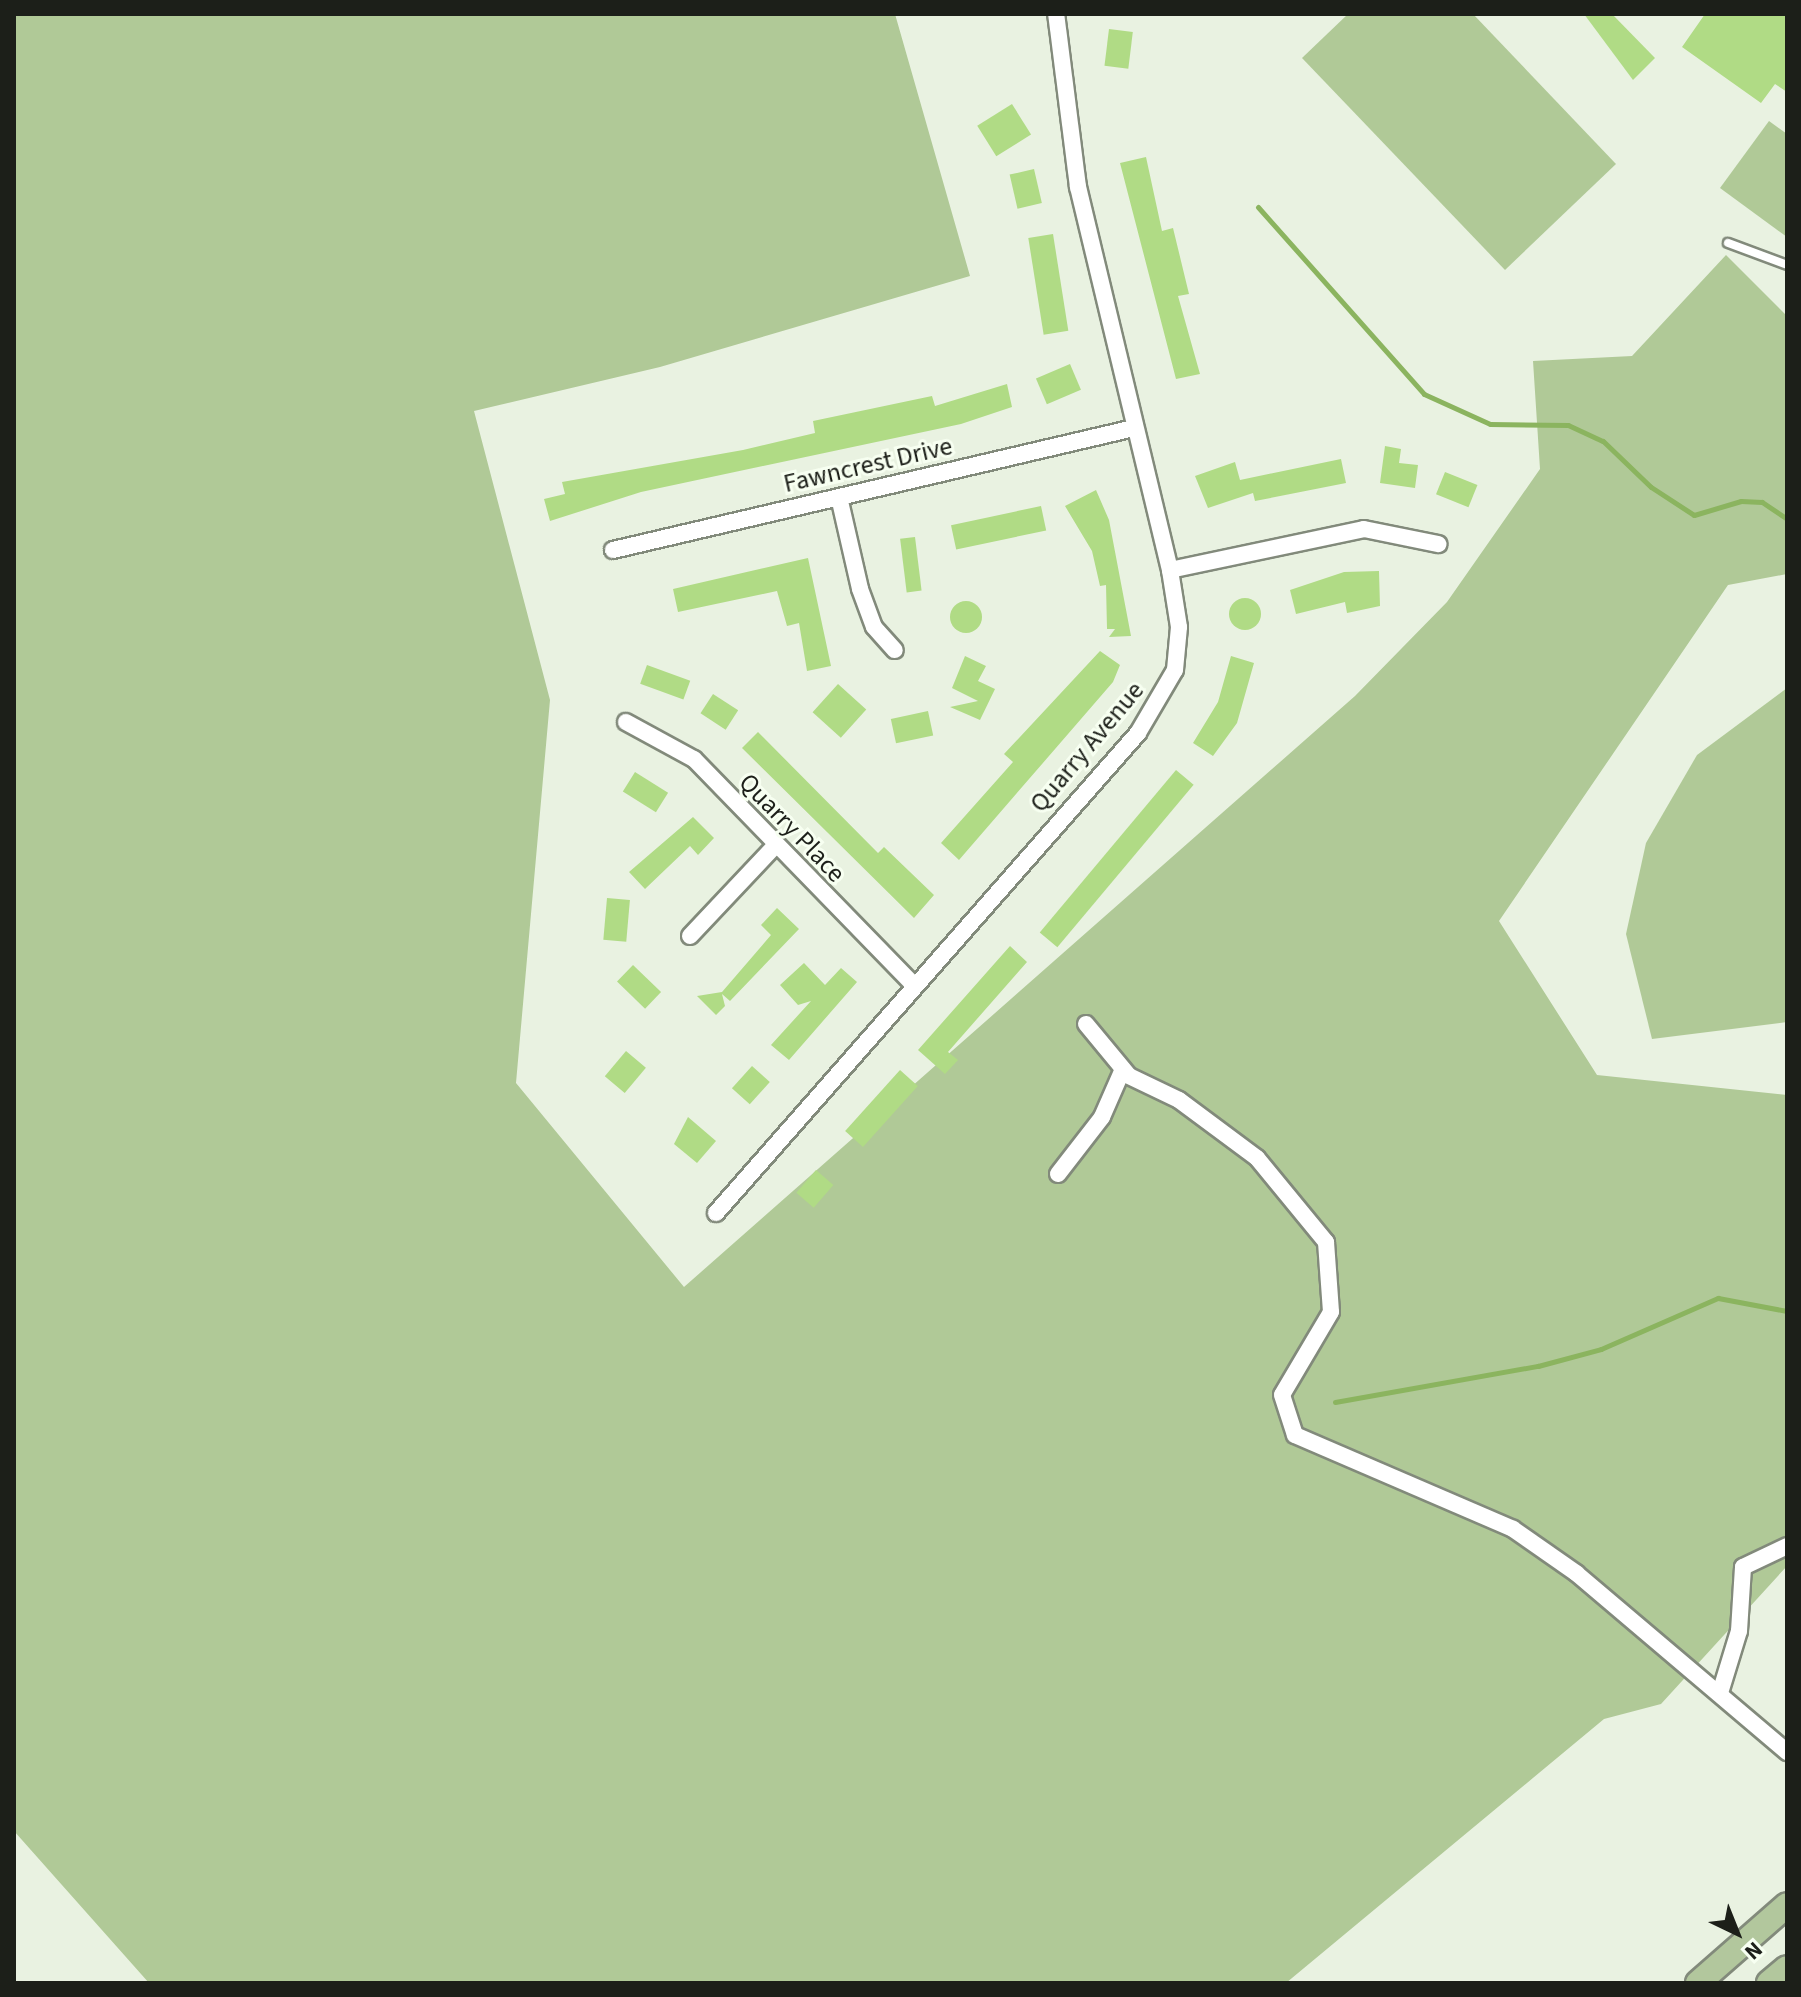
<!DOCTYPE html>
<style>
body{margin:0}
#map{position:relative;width:1801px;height:1997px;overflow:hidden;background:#e9f2e1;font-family:"Source Sans 3",sans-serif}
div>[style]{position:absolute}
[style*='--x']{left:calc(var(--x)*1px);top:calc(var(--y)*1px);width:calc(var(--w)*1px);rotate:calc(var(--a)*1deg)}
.green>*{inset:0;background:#b0c997}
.stream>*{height:5px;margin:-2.5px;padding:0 2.5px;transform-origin:2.5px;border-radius:2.5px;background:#8bb45f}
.building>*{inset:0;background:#b0db85;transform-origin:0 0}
.round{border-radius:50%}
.roads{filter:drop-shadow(2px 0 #828a7b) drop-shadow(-2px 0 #828a7b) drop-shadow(0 2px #828a7b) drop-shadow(0 -2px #828a7b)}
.service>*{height:8px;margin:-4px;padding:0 4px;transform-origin:4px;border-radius:4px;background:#fff}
.minor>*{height:16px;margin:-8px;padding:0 8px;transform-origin:8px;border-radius:8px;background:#fff}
.primary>*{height:24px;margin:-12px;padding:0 12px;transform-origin:12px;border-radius:12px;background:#b2c79d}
span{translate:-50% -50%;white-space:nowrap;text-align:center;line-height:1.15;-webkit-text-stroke:6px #f7fff1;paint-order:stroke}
.street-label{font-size:26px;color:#1c1f19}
.frame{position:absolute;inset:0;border:16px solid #1c1f19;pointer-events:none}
.north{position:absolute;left:1697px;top:1893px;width:80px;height:80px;-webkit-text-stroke:6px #f7fff1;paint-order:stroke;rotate:137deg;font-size:22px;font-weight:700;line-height:32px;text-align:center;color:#1c1f19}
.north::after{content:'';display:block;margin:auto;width:28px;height:36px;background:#1c1f19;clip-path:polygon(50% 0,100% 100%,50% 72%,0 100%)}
</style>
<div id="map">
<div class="green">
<i style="clip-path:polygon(14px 14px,895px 14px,970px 276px,660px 367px,474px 411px,550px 700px,516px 1083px,684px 1287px,1355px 696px,1447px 602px,1540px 469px,1533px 361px,1632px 356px,1726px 255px,1787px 316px,1787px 574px,1728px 585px,1499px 921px,1597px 1075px,1787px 1095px,1787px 1566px,1661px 1704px,1604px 1719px,1286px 1983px,149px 1983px,14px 1831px)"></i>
<i style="clip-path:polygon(1348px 14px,1473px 14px,1616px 164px,1505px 270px,1302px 58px)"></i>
<i style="clip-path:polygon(1769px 121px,1787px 134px,1787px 237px,1720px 188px)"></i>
<i style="clip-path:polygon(1787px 688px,1787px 1022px,1652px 1039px,1626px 934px,1646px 843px,1697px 755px)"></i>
</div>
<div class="stream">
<i style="--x:1258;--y:207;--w:250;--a:48.4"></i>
<i style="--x:1424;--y:394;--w:72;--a:24.4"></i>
<i style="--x:1490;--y:424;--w:78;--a:0.7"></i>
<i style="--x:1568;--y:425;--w:38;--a:25"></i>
<i style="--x:1603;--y:441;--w:66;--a:43.8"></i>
<i style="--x:1651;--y:487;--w:51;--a:33.1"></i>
<i style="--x:1694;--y:515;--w:49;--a:-16.6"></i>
<i style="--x:1741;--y:501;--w:21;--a:3"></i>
<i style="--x:1762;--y:502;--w:30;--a:34"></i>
<i style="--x:1335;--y:1402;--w:206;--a:-10.1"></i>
<i style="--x:1538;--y:1366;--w:65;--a:-15.1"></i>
<i style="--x:1601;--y:1349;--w:128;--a:-23.6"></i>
<i style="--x:1718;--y:1298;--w:70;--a:10.7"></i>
</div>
<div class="building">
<i style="clip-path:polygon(1584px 14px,1612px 14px,1655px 58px,1633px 80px)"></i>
<i style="clip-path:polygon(1705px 14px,1787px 14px,1787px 92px,1775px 84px,1761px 103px,1682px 47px)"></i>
<i style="left:1109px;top:29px;width:24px;height:37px;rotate:7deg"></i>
<i style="left:1012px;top:104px;width:36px;height:41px;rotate:58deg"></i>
<i style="clip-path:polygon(1146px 157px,1162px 231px,1173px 228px,1189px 294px,1178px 296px,1200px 374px,1176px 379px,1120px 163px)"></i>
<i style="left:1034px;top:169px;width:35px;height:25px;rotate:77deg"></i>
<i style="left:1053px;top:234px;width:98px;height:25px;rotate:81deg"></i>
<i style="left:1070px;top:364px;width:28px;height:37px;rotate:67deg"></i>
<i style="clip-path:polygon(1007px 384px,1012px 407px,961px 424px,641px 492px,550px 521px,544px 499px,565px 494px,562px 482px,743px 450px,815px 433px,813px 421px,932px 396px,935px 406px)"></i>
<i style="clip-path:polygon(1385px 446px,1401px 449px,1399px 463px,1418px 465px,1415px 488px,1380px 483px)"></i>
<i style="clip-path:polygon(1341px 459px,1346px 483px,1255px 501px,1253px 493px,1208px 508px,1195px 476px,1235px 462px,1240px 480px)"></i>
<i style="left:1445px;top:472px;width:35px;height:24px;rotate:22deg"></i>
<i style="clip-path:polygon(1096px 490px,1109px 520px,1131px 636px,1109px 637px,1115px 629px,1107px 629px,1106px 585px,1100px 586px,1092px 551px,1065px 506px)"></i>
<i style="left:1041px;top:506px;width:25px;height:92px;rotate:78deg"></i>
<i style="left:915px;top:537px;width:54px;height:15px;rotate:83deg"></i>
<i style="clip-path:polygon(808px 558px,831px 666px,807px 671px,799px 623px,787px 626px,777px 591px,678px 612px,673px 589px)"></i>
<i style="clip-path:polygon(1379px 571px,1380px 606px,1347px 613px,1345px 602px,1296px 614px,1290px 590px,1344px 572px)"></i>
<i class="round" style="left:1229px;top:598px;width:32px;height:32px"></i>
<i class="round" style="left:950px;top:601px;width:32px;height:32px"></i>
<i style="clip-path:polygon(1100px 651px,1120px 665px,1113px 682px,959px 860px,941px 843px,1013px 762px,1004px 754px)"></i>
<i style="clip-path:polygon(965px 656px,986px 666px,978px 681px,995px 689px,980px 720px,950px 707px,978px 701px,952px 688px)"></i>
<i style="clip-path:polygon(1231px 656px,1254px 663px,1237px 723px,1213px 756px,1193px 743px,1218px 702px)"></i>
<i style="left:647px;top:665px;width:46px;height:20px;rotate:20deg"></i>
<i style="left:838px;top:684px;width:38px;height:38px;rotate:42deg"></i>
<i style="left:713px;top:694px;width:30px;height:23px;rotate:33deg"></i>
<i style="left:928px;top:711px;width:25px;height:38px;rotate:78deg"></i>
<i style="clip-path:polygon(758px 732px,878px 853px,884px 847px,934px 895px,914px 918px,742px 748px)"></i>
<i style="left:1176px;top:770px;width:23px;height:212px;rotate:40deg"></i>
<i style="left:635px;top:772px;width:39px;height:23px;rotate:32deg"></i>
<i style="clip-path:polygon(693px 817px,714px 838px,698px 855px,690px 846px,645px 889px,629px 872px)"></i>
<i style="left:607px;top:898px;width:23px;height:42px;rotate:5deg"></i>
<i style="clip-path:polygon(777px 908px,799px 929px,730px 1001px,722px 994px,725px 1006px,716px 1015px,697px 996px,722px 992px,771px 935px,761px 925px)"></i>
<i style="clip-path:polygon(1010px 946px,1027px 962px,948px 1052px,958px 1060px,945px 1074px,918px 1050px)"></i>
<i style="clip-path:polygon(804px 963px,825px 985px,841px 968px,857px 982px,789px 1060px,771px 1045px,811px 1001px,798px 1005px,780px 985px)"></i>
<i style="left:633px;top:965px;width:39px;height:23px;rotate:44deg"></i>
<i style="left:626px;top:1051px;width:26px;height:33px;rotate:40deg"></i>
<i style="left:752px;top:1066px;width:24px;height:30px;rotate:42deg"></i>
<i style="left:900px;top:1070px;width:24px;height:82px;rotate:42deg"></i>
<i style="clip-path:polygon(688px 1117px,716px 1141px,697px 1163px,674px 1144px)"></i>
<i style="left:816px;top:1170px;width:23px;height:30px;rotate:41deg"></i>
</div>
<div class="roads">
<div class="service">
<i style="--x:1728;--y:243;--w:63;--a:20.4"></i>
</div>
<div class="minor">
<i style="--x:839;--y:497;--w:94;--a:77.1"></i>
<i style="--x:860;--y:589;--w:40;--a:69.8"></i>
<i style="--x:874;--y:627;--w:31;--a:48"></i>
<i style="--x:613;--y:550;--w:535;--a:-13.18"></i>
<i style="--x:1170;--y:570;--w:198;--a:-11.9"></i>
<i style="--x:1364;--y:529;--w:76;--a:11.5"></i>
<i style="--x:626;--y:722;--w:77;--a:28.6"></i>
<i style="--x:694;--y:759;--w:314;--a:45.8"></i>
<i style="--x:690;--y:936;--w:122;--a:-46.7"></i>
<i style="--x:1086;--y:1024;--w:67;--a:50.4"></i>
<i style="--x:1129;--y:1076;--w:55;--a:25.6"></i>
<i style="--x:1179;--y:1100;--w:97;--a:36.6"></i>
<i style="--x:1257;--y:1158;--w:109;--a:50.6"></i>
<i style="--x:1326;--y:1242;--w:70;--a:85.9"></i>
<i style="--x:1331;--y:1312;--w:96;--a:120.6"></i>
<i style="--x:1282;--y:1395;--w:42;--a:72"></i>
<i style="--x:1295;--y:1435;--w:237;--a:23.3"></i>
<i style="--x:1513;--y:1529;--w:77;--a:34.9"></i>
<i style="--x:1576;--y:1573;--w:277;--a:40.3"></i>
<i style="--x:1058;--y:1174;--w:72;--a:-52.3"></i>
<i style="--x:1102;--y:1117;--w:52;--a:-66.4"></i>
<i style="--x:716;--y:1213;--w:639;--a:-48.68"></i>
<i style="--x:1138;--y:733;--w:73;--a:-59.6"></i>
<i style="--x:1175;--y:670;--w:43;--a:-84.7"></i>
<i style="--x:1179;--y:627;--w:58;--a:-99"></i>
<i style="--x:1170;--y:570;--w:394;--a:-103.5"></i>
<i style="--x:1078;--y:187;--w:174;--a:-97.2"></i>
<i style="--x:1720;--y:1693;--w:65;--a:-73"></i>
<i style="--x:1739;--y:1631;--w:64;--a:-86.4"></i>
<i style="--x:1743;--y:1567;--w:49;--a:-25.5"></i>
</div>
<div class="primary">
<i style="--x:1698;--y:1983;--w:118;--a:-41.2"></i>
<i style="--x:1769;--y:1983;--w:23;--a:-40"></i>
</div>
</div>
<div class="street-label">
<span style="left:868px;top:465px;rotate:-13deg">Fawncrest Drive</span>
<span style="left:1087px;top:747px;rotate:-50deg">Quarry Avenue</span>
<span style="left:792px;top:828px;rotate:46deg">Quarry Place</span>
</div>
<div class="frame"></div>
<div class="north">N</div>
</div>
